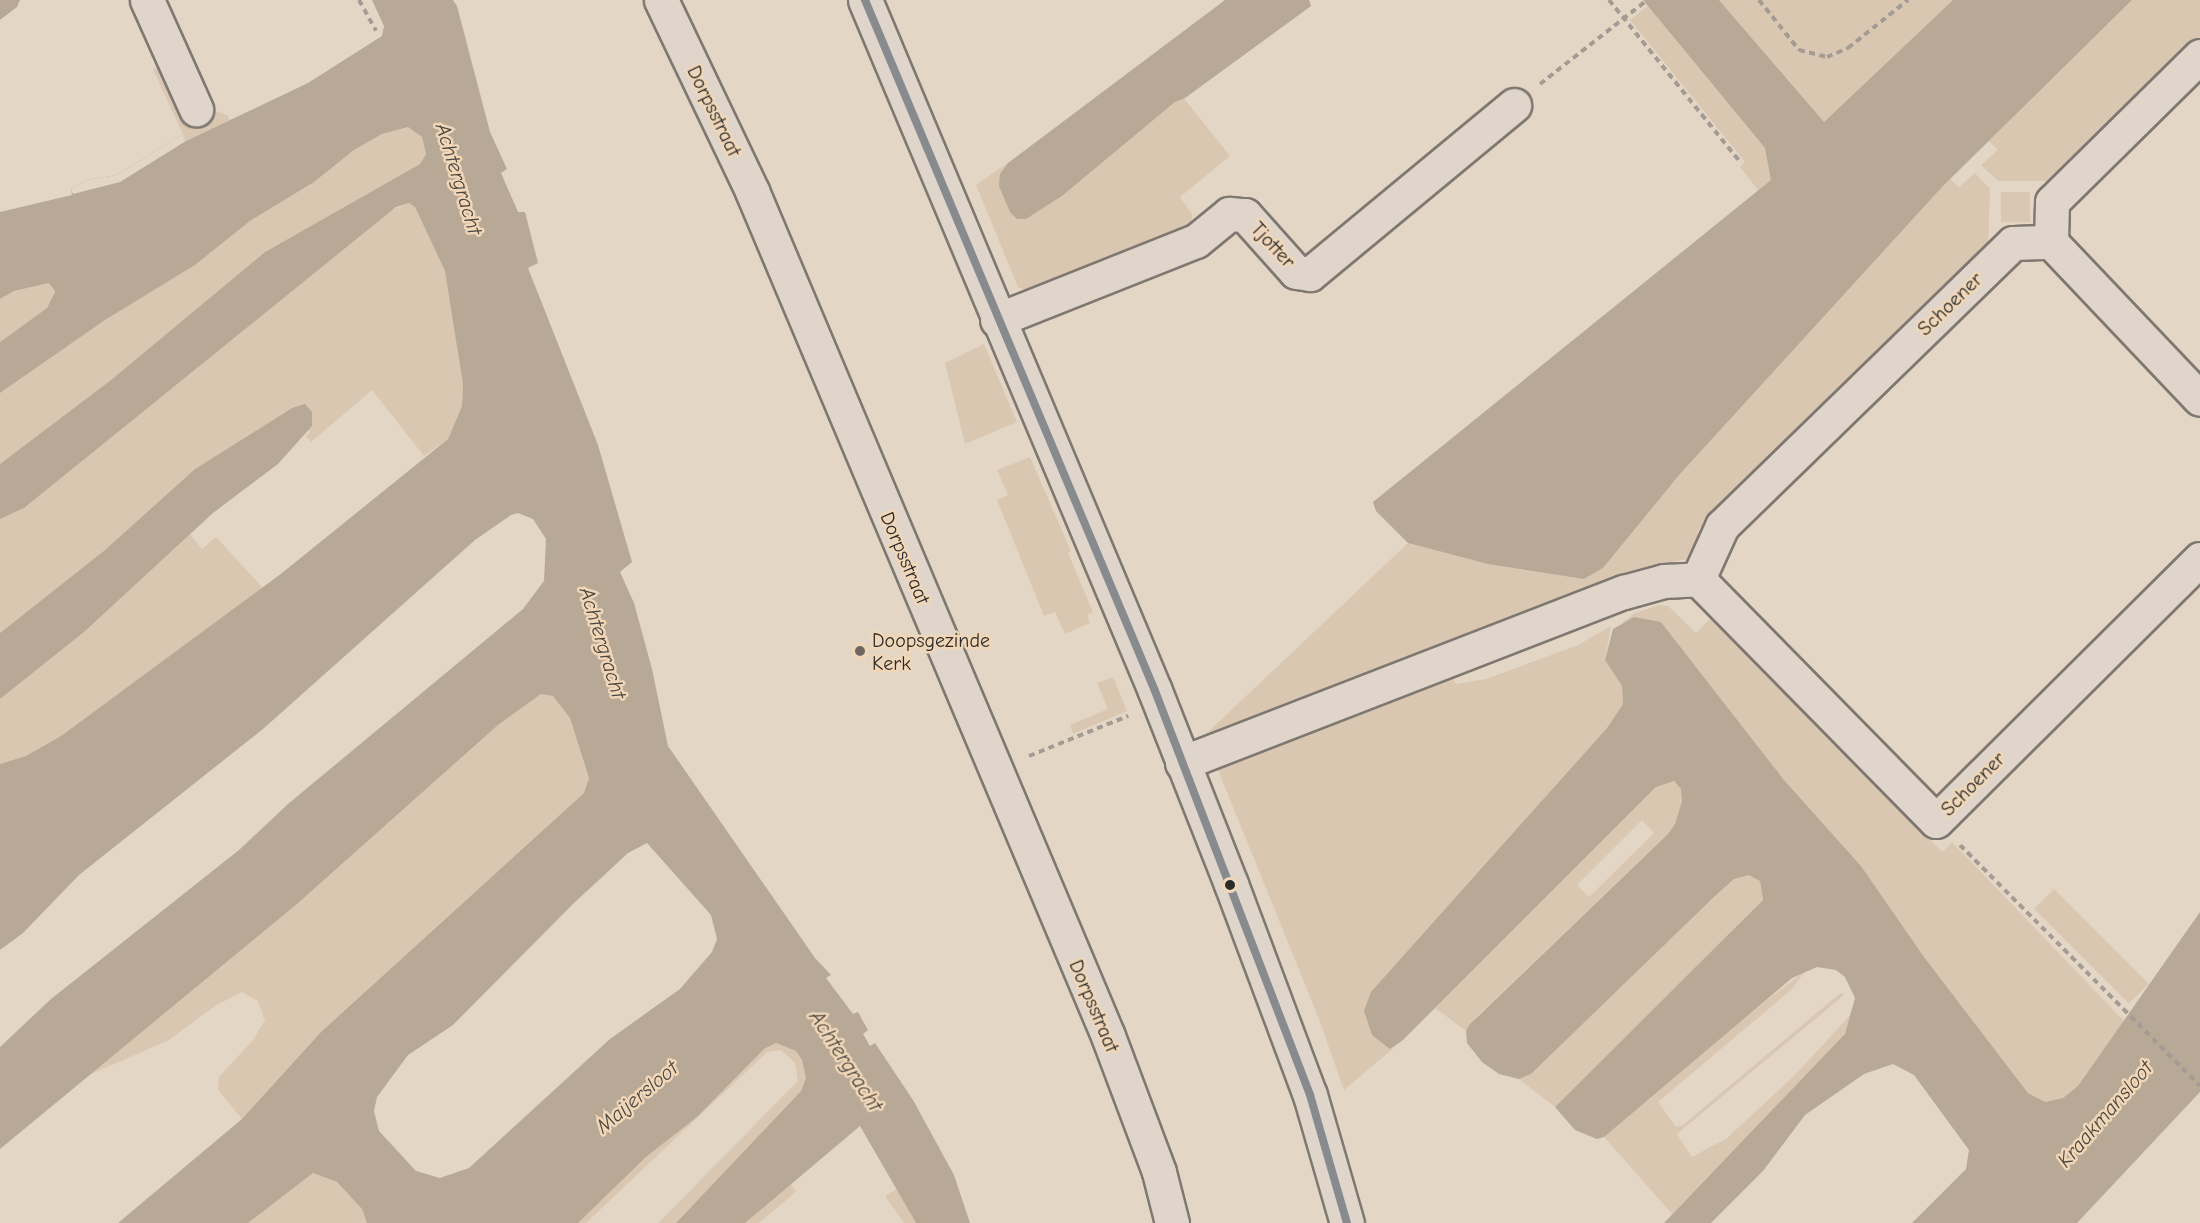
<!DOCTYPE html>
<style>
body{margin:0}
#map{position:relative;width:2200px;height:1223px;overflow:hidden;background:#e4d6c5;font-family:"Comic Neue",sans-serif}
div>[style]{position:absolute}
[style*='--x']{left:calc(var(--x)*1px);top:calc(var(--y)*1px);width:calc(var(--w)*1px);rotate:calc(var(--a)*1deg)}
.green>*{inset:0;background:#d9c7b1;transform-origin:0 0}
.water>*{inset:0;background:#b8a896}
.pier>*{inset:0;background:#e4d6c5}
.path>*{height:4px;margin-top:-2px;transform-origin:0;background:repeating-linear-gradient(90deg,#a39b94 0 6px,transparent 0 10.5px)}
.roads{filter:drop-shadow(2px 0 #7e7870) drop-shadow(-2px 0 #7e7870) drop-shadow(0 2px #7e7870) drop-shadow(0 -2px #7e7870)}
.minor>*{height:33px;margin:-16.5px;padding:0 16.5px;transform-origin:16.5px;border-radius:16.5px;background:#dfd5ca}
.bus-1>*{height:8px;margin:-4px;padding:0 4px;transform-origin:4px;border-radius:4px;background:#878b8e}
.dots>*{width:16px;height:16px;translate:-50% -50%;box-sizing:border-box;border:3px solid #f1d7b8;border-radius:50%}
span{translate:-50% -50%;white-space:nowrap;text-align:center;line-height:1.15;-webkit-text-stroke:5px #f1d7b8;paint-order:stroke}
.street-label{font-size:20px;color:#2b2b2b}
.poi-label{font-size:20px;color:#2b2b2b}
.left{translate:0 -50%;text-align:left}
.water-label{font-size:21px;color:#4a4641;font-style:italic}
</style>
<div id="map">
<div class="green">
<i style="clip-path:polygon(1719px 0,1953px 0,1824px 122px)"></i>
<i style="clip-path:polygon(2132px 0,2200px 0,2200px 42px,2058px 181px,1998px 181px,1981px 165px,1998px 150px,1989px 141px)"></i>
<i style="clip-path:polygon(1648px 6px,1765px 148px,1772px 170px,1771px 180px,1758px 190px,1740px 167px,1745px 162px,1630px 20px)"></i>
<i style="clip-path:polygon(160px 67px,207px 108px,227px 115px,230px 120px,186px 141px,153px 69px)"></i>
<i style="clip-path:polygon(1182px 96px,1230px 156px,1180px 197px,1192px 214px,1192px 224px,1027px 291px,1018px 287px,976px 185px,1008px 163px,1000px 174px,1026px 219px,1062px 196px)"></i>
<i style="clip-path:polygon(408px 127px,422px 137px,426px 154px,420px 164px,265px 252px,111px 380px,0 464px,0 393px,105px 320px,195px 265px,250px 221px,314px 182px,354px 150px,382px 134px)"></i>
<i style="clip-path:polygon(1975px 173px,1990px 189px,1988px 248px,1698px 530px,1699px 551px,1690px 559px,1658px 564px,1206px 734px,1408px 543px,1488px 564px,1584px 579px,1603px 568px,1680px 474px,1943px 186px,1950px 179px,1959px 187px)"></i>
<i style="left:2001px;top:192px;width:29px;height:30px"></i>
<i style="clip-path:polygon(409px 203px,415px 207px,445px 271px,450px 292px,463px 384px,462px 406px,448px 439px,424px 456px,372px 390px,311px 442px,306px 436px,310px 432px,292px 408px,195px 469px,105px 550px,0 633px,0 519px,24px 508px,384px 213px)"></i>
<i style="clip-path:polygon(49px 283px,55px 295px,47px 308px,0 342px,0 299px,14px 291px)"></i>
<i style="clip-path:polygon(984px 344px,1017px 422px,965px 444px,945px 363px)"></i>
<i style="clip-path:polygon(1030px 457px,1071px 551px,1068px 553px,1093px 612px,1087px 615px,1090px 623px,1065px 634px,1055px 612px,1044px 616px,997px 500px,1008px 495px,997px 470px)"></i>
<i style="clip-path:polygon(190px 534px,202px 549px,216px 537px,263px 588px,61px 736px,26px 756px,0 764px,0 699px,84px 632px)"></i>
<i style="clip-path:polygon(1659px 605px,1668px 606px,1696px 633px,1713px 616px,1942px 852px,1952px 842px,2124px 1021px,2078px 1087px,2063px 1098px,2045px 1102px,2028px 1093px,1924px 957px,1861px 866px,1784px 780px,1661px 622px,1622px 623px,1633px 614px)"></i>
<i style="clip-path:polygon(1611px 626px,1605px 660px,1622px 686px,1623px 704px,1607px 728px,1506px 842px,1390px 1049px,1403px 1040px,1344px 1090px,1319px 1019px,1216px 765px,1453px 678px,1456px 684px,1486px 679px,1578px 645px)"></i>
<i style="clip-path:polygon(1113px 677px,1127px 711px,1073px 734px,1070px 725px,1108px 709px,1097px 683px)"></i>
<i style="clip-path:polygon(541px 694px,553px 696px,570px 718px,589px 778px,584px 793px,321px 1032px,242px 1119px,218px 1090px,219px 1077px,253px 1040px,265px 1020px,258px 1001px,242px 992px,215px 1006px,169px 1040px,91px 1074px,297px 904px,498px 725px)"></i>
<i style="clip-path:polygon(evenodd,1674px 781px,1681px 789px,1682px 801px,1675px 824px,1668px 834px,1478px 1015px,1466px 1031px,1435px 1008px,1656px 787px,1674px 781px,1642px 820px,1654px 833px,1589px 897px,1577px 885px,1642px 820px)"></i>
<i style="clip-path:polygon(1749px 875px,1760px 880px,1763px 900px,1555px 1107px,1519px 1079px,1531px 1074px,1715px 896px,1734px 879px)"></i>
<i style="left:2054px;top:889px;width:134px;height:28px;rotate:45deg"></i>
<i style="clip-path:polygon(1806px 970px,1791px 990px,1658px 1102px,1676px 1127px,1683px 1125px,1827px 1004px,1841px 993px,1844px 995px,1677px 1134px,1692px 1157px,1727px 1138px,1795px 1075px,1854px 1011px,1845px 1034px,1833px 1048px,1672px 1214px,1604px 1137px,1697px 1055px)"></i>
<i style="clip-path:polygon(776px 1043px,796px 1051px,802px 1060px,806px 1078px,801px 1091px,676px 1223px,658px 1223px,798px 1081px,795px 1063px,781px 1050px,767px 1052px,586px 1223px,578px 1223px,646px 1157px,697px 1117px,764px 1049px)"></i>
<i style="clip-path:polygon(313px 1173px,337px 1182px,362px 1209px,367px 1223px,248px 1223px)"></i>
<i style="clip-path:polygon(790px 1183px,796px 1191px,790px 1197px,759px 1223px,745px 1223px)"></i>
<i style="clip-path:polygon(897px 1189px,916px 1223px,904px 1223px,885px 1196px)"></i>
</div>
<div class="water">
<i style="clip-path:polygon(0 0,20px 0,17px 7px,0 20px)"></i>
<i style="clip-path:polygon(evenodd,372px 0,453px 0,457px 6px,490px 132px,507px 169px,501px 173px,518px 212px,525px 212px,538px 263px,528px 268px,598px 445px,632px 562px,620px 572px,634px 603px,652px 669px,668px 746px,815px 958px,831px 975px,826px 978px,853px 1014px,858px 1012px,868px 1030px,863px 1034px,870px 1046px,875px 1043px,913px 1100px,954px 1175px,970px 1223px,916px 1223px,860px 1126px,745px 1223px,676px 1223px,801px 1091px,806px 1078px,802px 1060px,796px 1051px,776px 1043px,764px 1049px,697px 1117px,646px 1157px,578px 1223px,367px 1223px,362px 1209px,337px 1182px,313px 1173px,248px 1223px,118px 1223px,242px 1119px,321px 1032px,584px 793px,589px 778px,570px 718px,553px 696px,541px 694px,498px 725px,297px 904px,0 1149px,0 1047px,51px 999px,239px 850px,288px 804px,523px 609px,544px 581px,546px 539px,533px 519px,518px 513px,511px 515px,475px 540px,263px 729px,79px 875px,23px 933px,0 950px,0 764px,26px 756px,61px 736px,282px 573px,448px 439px,462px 406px,463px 384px,445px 271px,415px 207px,409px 203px,396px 207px,24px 508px,0 519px,0 464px,111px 380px,265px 252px,420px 164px,426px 154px,422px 137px,408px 127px,382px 134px,354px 150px,314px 182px,250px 221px,195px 265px,105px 320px,0 393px,0 342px,47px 308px,55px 292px,49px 283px,14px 291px,0 299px,0 212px,72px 195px,71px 189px,86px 180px,117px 175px,181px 135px,186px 141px,308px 83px,382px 36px,384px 26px,372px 0,647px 843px,711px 915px,717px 939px,712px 952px,680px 989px,610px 1039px,469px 1168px,440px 1178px,416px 1171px,379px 1131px,374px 1111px,377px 1097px,408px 1055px,453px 1025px,574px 903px,628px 853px,647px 843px)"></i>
<i style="clip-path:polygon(1225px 0,1309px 0,1311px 6px,1185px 98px,1175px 102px,1062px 196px,1026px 219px,1017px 219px,1010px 212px,999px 186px,1000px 174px,1008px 163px)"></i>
<i style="clip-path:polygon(1643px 0,1719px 0,1824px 122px,1953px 0,2132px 0,1943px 186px,1680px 474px,1603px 568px,1584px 579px,1488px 564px,1408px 543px,1376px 511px,1373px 502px,1771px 180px,1765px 148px)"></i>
<i style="clip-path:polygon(305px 404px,312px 412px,312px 426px,278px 464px,213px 513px,84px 632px,0 699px,0 633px,105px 550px,195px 469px,292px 408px)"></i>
<i style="clip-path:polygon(1634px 617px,1661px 622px,1784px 780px,1861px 866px,1924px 957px,2028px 1093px,2045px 1102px,2063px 1098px,2078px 1086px,2200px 912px,2200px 1092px,2077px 1223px,1912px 1223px,1966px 1169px,1969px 1150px,1914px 1075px,1893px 1064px,1864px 1074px,1805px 1115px,1763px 1171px,1711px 1223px,1664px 1223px,1845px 1034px,1855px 998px,1845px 977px,1836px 970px,1817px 967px,1792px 978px,1604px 1137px,1597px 1139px,1575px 1130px,1555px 1107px,1763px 900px,1760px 881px,1749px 875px,1734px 879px,1715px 896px,1531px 1074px,1519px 1079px,1499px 1074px,1482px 1062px,1467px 1043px,1466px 1031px,1470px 1024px,1668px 834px,1675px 824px,1682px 801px,1681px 789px,1674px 781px,1656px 787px,1403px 1040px,1390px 1049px,1372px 1035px,1364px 1011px,1371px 992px,1607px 728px,1623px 704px,1622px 686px,1605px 660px,1613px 629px)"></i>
</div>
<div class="pier">
<i style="clip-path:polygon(181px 135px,186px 141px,120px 182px,73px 194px,71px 189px,86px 180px,117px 175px)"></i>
</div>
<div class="path">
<i style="--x:359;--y:0;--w:35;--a:61"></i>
<i style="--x:1609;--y:0;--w:210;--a:51"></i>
<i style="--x:1759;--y:0;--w:64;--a:51.3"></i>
<i style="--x:1799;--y:50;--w:29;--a:14"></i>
<i style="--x:1827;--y:57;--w:23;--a:-23"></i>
<i style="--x:1848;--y:48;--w:77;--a:-38.7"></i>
<i style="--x:1540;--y:84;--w:136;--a:-38.1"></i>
<i style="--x:1029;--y:756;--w:107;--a:-22"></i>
<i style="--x:1960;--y:845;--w:340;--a:45.1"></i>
</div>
<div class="roads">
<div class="minor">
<i style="--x:147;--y:0;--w:120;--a:65.8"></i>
<i style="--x:661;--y:0;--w:212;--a:64.5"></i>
<i style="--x:752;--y:191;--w:917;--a:67.15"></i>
<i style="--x:1108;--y:1036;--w:145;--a:69.4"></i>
<i style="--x:1159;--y:1172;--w:53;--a:75.7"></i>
<i style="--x:865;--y:0;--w:749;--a:67.23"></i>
<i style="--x:1155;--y:691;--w:207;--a:68.5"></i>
<i style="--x:1231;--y:884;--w:225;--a:69.5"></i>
<i style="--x:1310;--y:1095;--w:133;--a:73.9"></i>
<i style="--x:2200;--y:56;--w:208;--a:135.4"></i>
<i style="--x:2052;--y:202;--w:40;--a:91.4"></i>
<i style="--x:2051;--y:242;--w:216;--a:46.5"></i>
<i style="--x:997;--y:320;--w:214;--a:-21.7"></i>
<i style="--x:1196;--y:241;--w:43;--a:-39.3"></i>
<i style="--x:1229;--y:214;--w:16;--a:4"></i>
<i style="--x:1245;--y:215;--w:76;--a:48.2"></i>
<i style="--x:1296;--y:272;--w:14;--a:8"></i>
<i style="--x:1310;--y:274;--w:265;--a:-39.6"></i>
<i style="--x:1698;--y:579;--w:58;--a:-65.6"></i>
<i style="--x:1722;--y:526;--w:406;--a:-44.2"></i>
<i style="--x:2013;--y:243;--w:38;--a:-2"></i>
<i style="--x:1182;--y:763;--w:474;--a:-21.2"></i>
<i style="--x:1624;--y:592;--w:41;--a:-15.4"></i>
<i style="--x:1664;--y:581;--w:34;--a:-3"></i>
<i style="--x:1698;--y:579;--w:339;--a:45.5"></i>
<i style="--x:1936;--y:821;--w:372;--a:-44.8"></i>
</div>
</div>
<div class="bus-1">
<i style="--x:865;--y:0;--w:749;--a:67.23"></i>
<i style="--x:1155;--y:691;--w:433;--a:69"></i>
<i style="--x:1310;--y:1095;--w:133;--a:73.9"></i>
</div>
<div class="dots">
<i style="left:860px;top:651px;background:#6c6761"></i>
<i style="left:1230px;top:885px;background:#2b2b2b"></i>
</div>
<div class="street-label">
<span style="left:714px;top:111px;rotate:64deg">Dorpsstraat</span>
<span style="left:1273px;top:245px;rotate:47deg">Tjotter</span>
<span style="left:1950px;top:304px;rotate:-44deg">Schoener</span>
<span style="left:905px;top:558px;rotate:67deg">Dorpsstraat</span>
<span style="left:1973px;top:784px;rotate:-45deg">Schoener</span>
<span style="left:1094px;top:1006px;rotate:67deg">Dorpsstraat</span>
</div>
<div class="poi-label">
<span class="left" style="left:872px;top:652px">Doopsgezinde<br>Kerk</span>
</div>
<div class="water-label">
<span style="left:459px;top:179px;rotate:73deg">Achtergracht</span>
<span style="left:603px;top:643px;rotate:73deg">Achtergracht</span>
<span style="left:846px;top:1061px;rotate:57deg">Achtergracht</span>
<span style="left:637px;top:1097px;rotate:-40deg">Maijersloot</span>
<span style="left:2105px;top:1114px;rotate:-49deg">Kraakmansloot</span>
</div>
</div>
